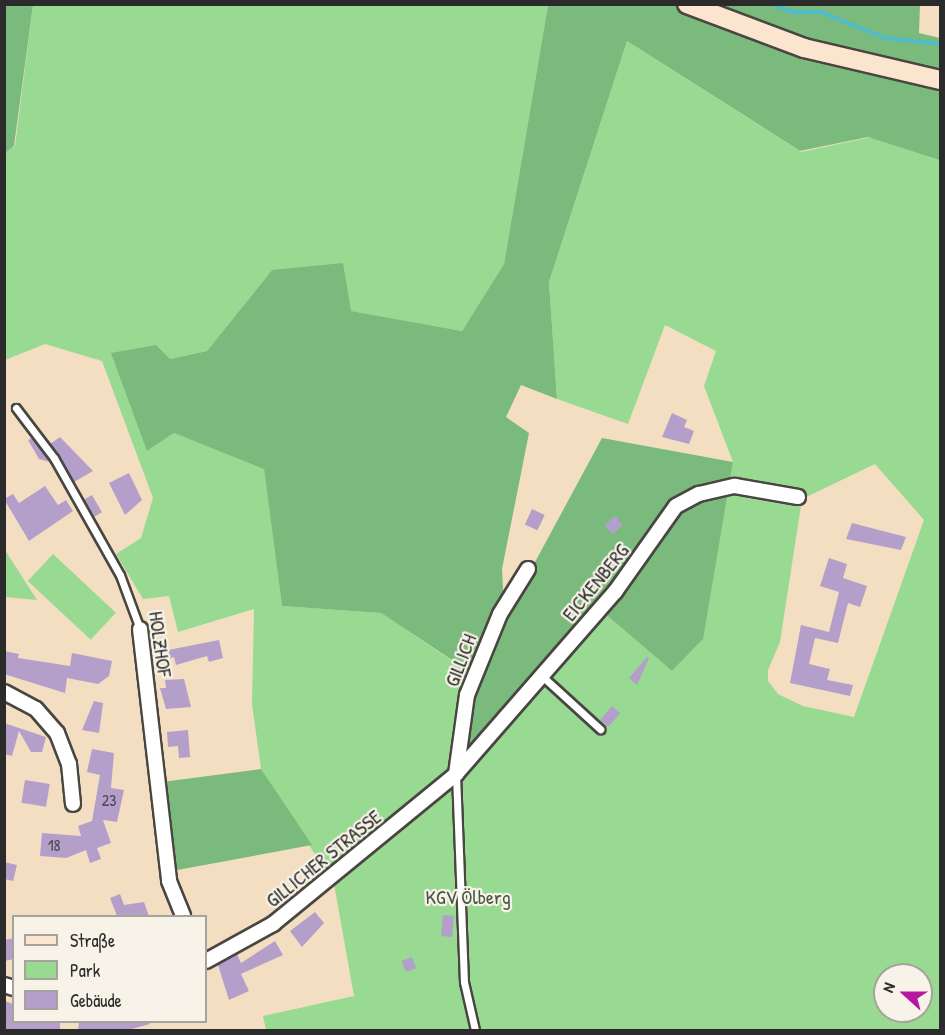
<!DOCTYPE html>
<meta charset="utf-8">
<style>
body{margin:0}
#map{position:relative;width:945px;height:1035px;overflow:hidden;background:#f4dec2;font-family:"Patrick Hand",sans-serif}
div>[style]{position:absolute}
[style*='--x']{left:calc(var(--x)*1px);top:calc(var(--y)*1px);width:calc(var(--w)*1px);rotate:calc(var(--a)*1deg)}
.green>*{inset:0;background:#98da92;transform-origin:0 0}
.forest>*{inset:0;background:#7aba7c}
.stream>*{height:4px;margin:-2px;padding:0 2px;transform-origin:2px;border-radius:2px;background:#50bccb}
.building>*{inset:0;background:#b49fcb;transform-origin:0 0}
.roads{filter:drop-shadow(2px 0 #494642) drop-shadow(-2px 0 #494642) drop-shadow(0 2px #494642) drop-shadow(0 -2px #494642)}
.service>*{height:7px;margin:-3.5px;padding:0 3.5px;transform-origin:3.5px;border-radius:3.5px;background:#fff}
.minor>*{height:14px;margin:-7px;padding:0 7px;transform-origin:7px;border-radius:7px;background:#fff}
.secondary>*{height:18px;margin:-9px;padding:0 9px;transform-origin:9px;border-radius:9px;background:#fbe5cf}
span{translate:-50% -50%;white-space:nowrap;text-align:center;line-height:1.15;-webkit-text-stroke:4.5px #f7f3e8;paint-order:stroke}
.number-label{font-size:16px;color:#4d4853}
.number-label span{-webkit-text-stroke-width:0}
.street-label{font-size:20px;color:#2b2b2b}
.park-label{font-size:20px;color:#465745}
.frame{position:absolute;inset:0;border:6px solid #2b2b2b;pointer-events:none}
.legend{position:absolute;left:12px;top:915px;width:195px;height:108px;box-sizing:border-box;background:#f7f3e8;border:2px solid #a5a39c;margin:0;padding:8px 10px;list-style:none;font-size:18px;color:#2b2b2b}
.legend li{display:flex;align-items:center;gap:12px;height:30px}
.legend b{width:30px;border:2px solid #a5a39c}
.north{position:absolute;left:873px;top:963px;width:60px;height:60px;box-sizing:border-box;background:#f7f3e8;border:2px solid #a5a39c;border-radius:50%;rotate:291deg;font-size:16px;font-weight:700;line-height:24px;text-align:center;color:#2b2b2b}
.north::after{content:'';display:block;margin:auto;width:21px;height:27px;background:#b5179e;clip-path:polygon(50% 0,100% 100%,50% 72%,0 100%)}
</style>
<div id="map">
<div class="green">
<i style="clip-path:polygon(33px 5px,548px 5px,504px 264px,462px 331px,350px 311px,272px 270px,207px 351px,170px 359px,147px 451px,174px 433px,264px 468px,282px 606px,381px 613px,470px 673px,453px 767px,328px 875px,261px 769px,252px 704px,254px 609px,178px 632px,169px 596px,143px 599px,116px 554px,141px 538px,153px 498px,102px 361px,45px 344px,5px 360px,4px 153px,15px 146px)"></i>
<i style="clip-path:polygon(evenodd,627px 41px,801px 152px,871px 137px,940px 157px,940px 1030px,266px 1030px,263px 1016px,354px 996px,334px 884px,456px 780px,603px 612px,672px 671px,702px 640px,733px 462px,704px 386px,716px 351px,665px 325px,628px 424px,557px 399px,549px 282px,627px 41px,875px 464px,924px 520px,854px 717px,803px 706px,778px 694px,768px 681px,768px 670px,780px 642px,802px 499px,875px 464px,627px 41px,885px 975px,921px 975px,921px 1011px,885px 1011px,885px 975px)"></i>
<i style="clip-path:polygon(4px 550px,5px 550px,37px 600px,5px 597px)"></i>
<i style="left:53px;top:554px;width:86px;height:37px;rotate:43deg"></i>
</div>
<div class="forest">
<i style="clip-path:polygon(5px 4px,33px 5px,14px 146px,5px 153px)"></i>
<i style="clip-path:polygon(548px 5px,920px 5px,919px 33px,940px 38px,940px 160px,868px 137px,800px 151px,627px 41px,549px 282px,557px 399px,521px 385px,506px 417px,529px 433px,502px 569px,504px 607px,528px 575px,602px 438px,733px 462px,703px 639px,672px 671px,603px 612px,461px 760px,470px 672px,381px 613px,282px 606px,264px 469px,174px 433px,147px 451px,111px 353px,156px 345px,170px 359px,207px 351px,272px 270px,343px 263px,351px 311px,462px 331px,504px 264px)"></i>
<i style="clip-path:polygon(261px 769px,312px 845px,172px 871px,162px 782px)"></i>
</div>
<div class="stream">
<i style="--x:772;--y:4;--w:21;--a:23"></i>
<i style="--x:791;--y:12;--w:29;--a:0"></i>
<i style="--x:820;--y:12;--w:71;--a:21.5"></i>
<i style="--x:886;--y:38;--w:54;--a:6.3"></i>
</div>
<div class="building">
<i style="clip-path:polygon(672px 413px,687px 420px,684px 427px,694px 431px,689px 444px,662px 437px)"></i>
<i style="clip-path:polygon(60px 437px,93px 471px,74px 482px,50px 444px)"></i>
<i style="clip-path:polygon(32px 438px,49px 461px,50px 462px,39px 459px,28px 440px)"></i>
<i style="clip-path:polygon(129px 473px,142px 500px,125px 515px,109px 483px)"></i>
<i style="clip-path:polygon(45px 486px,58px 505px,66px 500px,73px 511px,29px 541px,4px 499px,13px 494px,19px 503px)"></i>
<i style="left:92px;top:495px;width:20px;height:9px;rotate:60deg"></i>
<i style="left:532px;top:509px;width:14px;height:17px;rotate:25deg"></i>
<i style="left:615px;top:516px;width:12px;height:14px;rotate:48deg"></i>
<i style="clip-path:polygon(852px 523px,906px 537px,901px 550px,846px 539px)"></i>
<i style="clip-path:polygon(829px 558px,847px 564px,843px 578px,867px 586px,860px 607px,848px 603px,838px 643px,815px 638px,809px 664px,830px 669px,827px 680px,853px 685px,850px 696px,790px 683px,801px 625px,829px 632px,839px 592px,820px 586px)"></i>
<i style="clip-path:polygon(219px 640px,223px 658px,209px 662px,207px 656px,176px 665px,174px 657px,165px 660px,163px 651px)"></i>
<i style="clip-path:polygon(4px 651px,19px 654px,18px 658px,70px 666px,72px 653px,112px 661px,109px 676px,98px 684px,67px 678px,65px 693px,4px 674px)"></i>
<i style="clip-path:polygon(647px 657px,649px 658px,637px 685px,629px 678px)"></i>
<i style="clip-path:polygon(184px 679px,191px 707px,166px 709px,160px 688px,166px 688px,165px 680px)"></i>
<i style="clip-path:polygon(94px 701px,103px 703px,99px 733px,82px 730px)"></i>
<i style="left:612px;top:706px;width:11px;height:18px;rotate:41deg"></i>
<i style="clip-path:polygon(4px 723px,46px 737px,42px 752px,31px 752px,19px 731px,12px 756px,4px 754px)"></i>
<i style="clip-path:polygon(188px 730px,190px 757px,179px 758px,178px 746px,168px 747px,167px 732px)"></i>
<i style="clip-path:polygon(92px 749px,114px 753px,111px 788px,124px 790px,117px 822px,103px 820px,111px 843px,97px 848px,101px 859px,90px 863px,86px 850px,66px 858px,40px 856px,42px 833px,81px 836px,78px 826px,92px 821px,100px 775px,87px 772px)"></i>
<i style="left:25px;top:780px;width:25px;height:23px;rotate:9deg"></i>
<i style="clip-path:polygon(4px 862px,17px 865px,13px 881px,4px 879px)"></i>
<i style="clip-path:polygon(120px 894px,124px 905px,144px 902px,149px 916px,117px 916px,110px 898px)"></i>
<i style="clip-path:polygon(315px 912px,324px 923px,302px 947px,290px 931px)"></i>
<i style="left:443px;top:915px;width:11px;height:21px;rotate:5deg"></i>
<i style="clip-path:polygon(14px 938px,14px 959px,4px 961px,4px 940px)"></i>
<i style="clip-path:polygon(275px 941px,283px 955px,241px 974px,249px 991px,229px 1000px,218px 965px,237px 954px,241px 963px)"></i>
<i style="left:412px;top:957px;width:12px;height:11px;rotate:70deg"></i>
<i style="clip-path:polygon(4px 1001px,14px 1004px,14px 1022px,60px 1022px,60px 1030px,4px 1030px)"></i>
<i style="clip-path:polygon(79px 1022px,149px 1022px,150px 1024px,128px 1030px,78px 1030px)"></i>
</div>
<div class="roads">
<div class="service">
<i style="--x:16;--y:408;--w:63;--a:52.8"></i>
<i style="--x:54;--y:458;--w:134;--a:60.6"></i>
<i style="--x:120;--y:575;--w:58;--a:69.7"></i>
<i style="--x:542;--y:676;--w:79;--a:42.4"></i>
<i style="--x:456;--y:774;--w:208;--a:87.8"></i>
<i style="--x:464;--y:982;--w:49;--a:77.1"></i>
</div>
<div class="minor">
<i style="--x:140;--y:629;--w:254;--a:83.4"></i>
<i style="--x:169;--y:881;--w:38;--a:68"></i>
<i style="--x:4;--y:692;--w:36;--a:28"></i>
<i style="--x:36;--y:709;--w:32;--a:49"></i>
<i style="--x:57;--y:733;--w:33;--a:69"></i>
<i style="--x:69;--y:764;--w:40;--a:84.3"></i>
<i style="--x:456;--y:774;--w:80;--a:-82.1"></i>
<i style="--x:467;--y:695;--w:87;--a:-67.8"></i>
<i style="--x:500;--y:614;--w:53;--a:-58.1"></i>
<i style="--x:206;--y:961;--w:77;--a:-28.9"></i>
<i style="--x:273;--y:924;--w:237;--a:-39.3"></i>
<i style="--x:456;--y:774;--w:242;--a:-48.9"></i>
<i style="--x:615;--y:592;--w:105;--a:-54.7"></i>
<i style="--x:676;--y:506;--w:26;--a:-28"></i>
<i style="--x:699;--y:494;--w:37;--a:-13"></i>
<i style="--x:735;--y:486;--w:64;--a:9.9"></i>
<i style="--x:4;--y:985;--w:10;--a:17"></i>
</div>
<div class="secondary">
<i style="--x:687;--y:4;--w:125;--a:20.6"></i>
<i style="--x:804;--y:48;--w:140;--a:13.2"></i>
</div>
</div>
<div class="number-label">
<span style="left:109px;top:800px">23</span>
<span style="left:54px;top:845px">18</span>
</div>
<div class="street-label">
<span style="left:595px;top:582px;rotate:-51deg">EICKENBERG</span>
<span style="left:161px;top:644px;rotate:82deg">HOLZHOF</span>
<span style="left:460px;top:660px;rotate:-69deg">GILLICH</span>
<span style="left:323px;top:858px;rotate:-39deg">GILLICHER STRASSE</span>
</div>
<div class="park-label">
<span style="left:468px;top:896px">KGV Ölberg</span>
</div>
<div class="frame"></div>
<ul class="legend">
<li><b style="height:8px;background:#fbe5cf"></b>Straße</li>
<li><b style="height:16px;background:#98da92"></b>Park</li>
<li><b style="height:16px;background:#b49fcb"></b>Gebäude</li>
</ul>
<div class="north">N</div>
</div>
